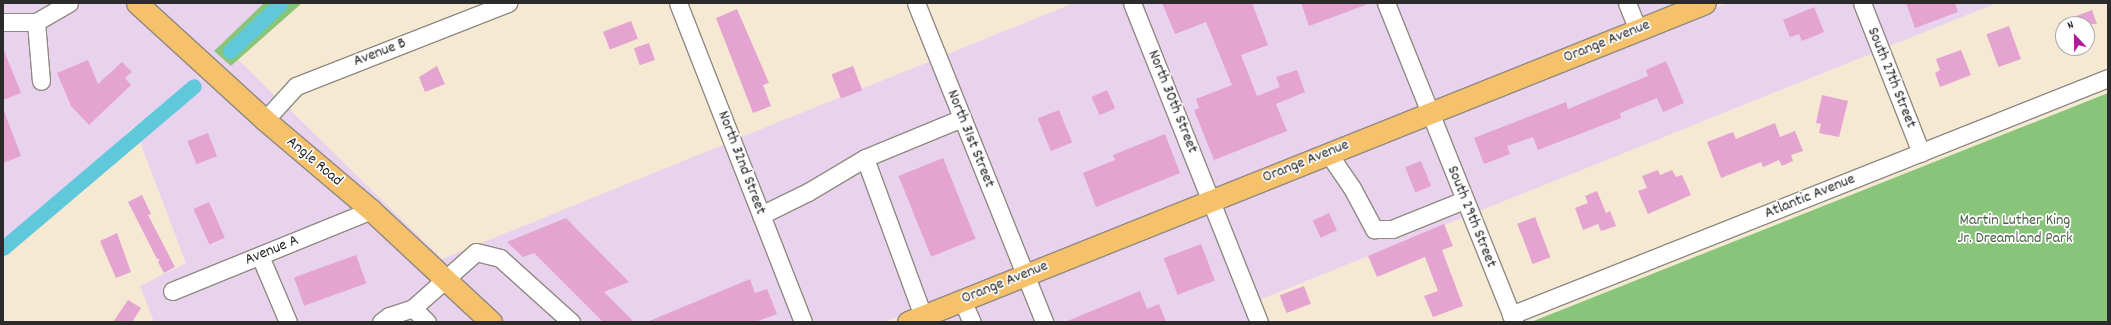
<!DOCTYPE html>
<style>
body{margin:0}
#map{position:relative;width:2111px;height:325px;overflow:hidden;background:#f6e9d4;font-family:Dekko,sans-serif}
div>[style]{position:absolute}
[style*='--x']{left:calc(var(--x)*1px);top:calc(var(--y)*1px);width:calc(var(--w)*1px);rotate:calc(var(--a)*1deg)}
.built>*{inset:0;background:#e9d2ee;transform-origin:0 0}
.green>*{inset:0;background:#88c57a}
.canal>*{height:15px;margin:-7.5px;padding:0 7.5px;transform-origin:7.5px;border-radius:7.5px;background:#5fc8db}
.building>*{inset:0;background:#e4a3d0;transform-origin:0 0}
.roads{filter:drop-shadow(1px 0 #908a80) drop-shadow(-1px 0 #908a80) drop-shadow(0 1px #908a80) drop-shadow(0 -1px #908a80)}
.minor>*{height:17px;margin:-8.5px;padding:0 8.5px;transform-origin:8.5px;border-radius:8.5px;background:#fff}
.major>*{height:21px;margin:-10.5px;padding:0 10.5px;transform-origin:10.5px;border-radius:10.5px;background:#f5c16b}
span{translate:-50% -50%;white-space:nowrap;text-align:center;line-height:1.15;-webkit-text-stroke:3.5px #fff;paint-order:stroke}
.street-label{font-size:16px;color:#2b2b2b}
.park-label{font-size:16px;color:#4c6147}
.frame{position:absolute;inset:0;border:4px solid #2b2b2b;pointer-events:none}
.north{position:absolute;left:2055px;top:16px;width:40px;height:40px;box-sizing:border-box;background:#fff;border:1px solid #aaa;border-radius:50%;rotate:338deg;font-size:11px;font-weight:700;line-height:16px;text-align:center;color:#2b2b2b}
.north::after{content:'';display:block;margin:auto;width:14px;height:18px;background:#b5179e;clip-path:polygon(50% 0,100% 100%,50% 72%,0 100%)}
</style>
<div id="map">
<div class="built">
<i style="clip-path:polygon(3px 3px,125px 3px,265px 132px,356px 207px,162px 286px,168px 302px,370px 219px,480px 322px,154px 322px,140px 286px,186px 263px,134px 126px,49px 215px,3px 254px)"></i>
<i style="clip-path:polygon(148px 3px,264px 3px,215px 51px,231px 66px,239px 60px,275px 96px,264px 109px)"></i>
<i style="clip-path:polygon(1074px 3px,1124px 3px,1201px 196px,1028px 264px,945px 55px)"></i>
<i style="clip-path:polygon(1140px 3px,1377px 3px,1418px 107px,1215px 191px)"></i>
<i style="clip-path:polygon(1394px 3px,1619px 3px,1628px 25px,1433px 102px)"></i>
<i style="clip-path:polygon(1636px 3px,1682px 3px,1642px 19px)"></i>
<i style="clip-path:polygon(1727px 3px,1853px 3px,1873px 53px,1477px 212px,1439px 117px)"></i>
<i style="clip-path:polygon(1869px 3px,1997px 3px,1887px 47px)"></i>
<i style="clip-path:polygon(931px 61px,1014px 270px,885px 322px,811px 322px,739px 138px)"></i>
<i style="clip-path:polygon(287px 107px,442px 259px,725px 144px,795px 322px,503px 322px,378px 205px,375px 199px,372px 200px,276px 120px)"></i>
<i style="left:1425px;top:123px;width:102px;height:221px;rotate:68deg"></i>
<i style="clip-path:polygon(1207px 212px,1251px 322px,1052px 322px,1035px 280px)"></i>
<i style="clip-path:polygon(1021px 285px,1036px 322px,931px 322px)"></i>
</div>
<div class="green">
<i style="clip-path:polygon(264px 3px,302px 3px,231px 66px,214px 51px)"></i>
<i style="clip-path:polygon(2108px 93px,2108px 322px,1531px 322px)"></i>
</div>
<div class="canal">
<i style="--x:230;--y:51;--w:70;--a:-43.3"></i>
<i style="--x:3;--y:248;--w:250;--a:-40.3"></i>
</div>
<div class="building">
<i style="clip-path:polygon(1162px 3px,1252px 3px,1268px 45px,1241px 55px,1257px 96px,1280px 87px,1276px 77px,1297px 70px,1305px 92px,1276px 104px,1287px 131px,1214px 160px,1194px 110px,1199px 108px,1196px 99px,1232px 85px,1206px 22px,1175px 34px)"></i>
<i style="clip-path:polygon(1301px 3px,1367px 3px,1368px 4px,1309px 26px)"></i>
<i style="clip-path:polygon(1906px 3px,1955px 3px,1958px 12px,1915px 28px)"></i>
<i style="clip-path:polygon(1814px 7px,1824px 32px,1802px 41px,1799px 34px,1790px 37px,1783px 20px)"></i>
<i style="clip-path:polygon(737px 9px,769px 83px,763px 85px,771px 106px,753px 113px,716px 18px)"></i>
<i style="clip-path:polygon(2092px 10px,2097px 24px,2059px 24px,2058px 23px)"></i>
<i style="left:631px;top:21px;width:19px;height:30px;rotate:69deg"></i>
<i style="left:2009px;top:26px;width:35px;height:24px;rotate:70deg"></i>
<i style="left:649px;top:43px;width:18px;height:16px;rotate:71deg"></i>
<i style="clip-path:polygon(3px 48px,21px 93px,3px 100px)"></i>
<i style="clip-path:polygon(1961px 50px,1971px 75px,1940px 87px,1935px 73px,1940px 70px,1936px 59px)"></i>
<i style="clip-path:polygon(88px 60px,98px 84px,122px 62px,132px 72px,125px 78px,131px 85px,89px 125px,71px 106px,57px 73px)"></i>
<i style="clip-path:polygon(1666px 61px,1684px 103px,1663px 112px,1657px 98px,1620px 113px,1621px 118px,1538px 150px,1533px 137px,1507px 146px,1510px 154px,1484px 164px,1474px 138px,1566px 102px,1568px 109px,1648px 76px,1646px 70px)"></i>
<i style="clip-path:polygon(437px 66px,445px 84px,425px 92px,419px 77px)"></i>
<i style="left:853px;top:66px;width:26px;height:23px;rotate:69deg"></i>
<i style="left:1107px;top:90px;width:20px;height:17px;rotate:66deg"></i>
<i style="clip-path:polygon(1822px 95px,1848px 101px,1839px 137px,1819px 133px,1821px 124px,1816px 123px)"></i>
<i style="left:1059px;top:110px;width:35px;height:23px;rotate:68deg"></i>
<i style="clip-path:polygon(4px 111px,21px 156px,3px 163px,3px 112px)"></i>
<i style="clip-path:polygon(1775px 123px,1780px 137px,1795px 131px,1803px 151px,1791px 155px,1793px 161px,1782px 166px,1779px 160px,1763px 167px,1761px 162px,1721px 178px,1707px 142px,1733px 132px,1736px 139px)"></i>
<i style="left:208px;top:133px;width:25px;height:22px;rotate:69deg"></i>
<i style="clip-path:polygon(1165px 134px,1180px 173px,1096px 207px,1083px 173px,1115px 160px,1113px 155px)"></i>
<i style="left:943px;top:158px;width:87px;height:48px;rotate:68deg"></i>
<i style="left:1421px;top:161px;width:27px;height:17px;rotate:68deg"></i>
<i style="clip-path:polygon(1658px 170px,1660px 175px,1672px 170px,1676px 177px,1682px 175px,1691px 195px,1648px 214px,1638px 191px,1647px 188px,1642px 176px)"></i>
<i style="clip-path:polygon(1597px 191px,1606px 213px,1610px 211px,1616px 226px,1601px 231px,1598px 224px,1583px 230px,1575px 208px,1588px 203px,1585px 196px)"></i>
<i style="clip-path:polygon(142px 195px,151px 214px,148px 215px,175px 267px,164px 273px,158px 262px,160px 259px,157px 259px,128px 202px)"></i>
<i style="left:209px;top:202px;width:39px;height:17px;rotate:66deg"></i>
<i style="left:1329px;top:213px;width:19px;height:18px;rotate:65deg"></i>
<i style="left:1535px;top:217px;width:43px;height:19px;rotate:69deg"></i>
<i style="clip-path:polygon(566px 218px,629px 282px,604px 292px,634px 322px,603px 322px,534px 253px,523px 257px,507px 242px)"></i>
<i style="clip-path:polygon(1444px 224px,1453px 246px,1442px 250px,1463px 306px,1433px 317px,1424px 296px,1438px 291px,1425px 257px,1377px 277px,1368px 256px)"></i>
<i style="clip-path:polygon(117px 233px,131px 272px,116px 278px,100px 241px)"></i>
<i style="left:1201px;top:244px;width:39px;height:40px;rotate:69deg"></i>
<i style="left:356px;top:255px;width:30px;height:66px;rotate:70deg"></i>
<i style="clip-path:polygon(750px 279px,755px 293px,767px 289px,777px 314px,755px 322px,647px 322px)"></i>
<i style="left:1304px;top:286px;width:19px;height:26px;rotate:69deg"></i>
<i style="clip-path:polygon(1140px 291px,1147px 309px,1159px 304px,1166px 322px,1065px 322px)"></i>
<i style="clip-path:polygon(128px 300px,141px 308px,132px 322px,113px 322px)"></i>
</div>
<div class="roads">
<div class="minor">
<i style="--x:678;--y:3;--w:343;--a:68.6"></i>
<i style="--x:916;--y:3;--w:344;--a:68.1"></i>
<i style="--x:1132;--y:3;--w:343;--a:68.3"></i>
<i style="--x:1386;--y:3;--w:344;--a:68.1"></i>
<i style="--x:1627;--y:3;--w:29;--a:68"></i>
<i style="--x:1862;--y:3;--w:161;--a:68.5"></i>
<i style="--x:3;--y:22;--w:33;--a:0"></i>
<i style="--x:36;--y:22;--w:38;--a:-30"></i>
<i style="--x:36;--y:22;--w:59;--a:85.2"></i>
<i style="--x:265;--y:120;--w:46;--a:-47.6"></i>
<i style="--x:296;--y:86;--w:228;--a:-21.4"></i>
<i style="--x:1328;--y:153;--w:42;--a:55.6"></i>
<i style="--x:1352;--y:188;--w:47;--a:61.8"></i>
<i style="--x:1374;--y:229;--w:18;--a:0"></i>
<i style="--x:1392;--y:229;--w:78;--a:-21.9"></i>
<i style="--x:761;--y:215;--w:52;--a:-26.1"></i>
<i style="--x:808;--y:192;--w:66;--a:-30.8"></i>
<i style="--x:260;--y:256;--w:72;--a:67"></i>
<i style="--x:172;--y:291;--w:215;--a:-22.1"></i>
<i style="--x:962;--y:300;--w:24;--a:66"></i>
<i style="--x:413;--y:308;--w:20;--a:45"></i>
<i style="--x:1511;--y:315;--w:642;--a:-21.65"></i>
<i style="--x:923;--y:316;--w:168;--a:-110.2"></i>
<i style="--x:865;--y:158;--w:105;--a:-22.4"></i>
<i style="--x:381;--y:322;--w:10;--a:-37"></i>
<i style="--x:389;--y:316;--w:25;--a:-18"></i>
<i style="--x:413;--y:308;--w:84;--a:-41.6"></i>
<i style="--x:476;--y:252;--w:25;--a:14"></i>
<i style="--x:500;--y:258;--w:96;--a:42"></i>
</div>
<div class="major">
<i style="--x:137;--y:3;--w:173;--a:42.4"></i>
<i style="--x:265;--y:120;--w:139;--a:40.3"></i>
<i style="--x:371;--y:210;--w:164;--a:43"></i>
<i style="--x:908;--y:322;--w:858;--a:-21.81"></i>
</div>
</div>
<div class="street-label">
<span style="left:1607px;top:42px;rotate:-22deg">Orange Avenue</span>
<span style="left:380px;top:53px;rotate:-21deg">Avenue B</span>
<span style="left:1891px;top:78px;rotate:68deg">South 27th Street</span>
<span style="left:1172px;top:102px;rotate:68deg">North 30th Street</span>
<span style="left:970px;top:139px;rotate:68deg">North 31st Street</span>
<span style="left:314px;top:162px;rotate:40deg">Angle Road</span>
<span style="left:1306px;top:162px;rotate:-22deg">Orange Avenue</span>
<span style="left:741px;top:163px;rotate:69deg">North 32nd Street</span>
<span style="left:1810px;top:197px;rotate:-22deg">Atlantic Avenue</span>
<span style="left:1471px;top:217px;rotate:68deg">South 29th Street</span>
<span style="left:272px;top:251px;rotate:-22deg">Avenue A</span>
<span style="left:1005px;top:283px;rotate:-22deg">Orange Avenue</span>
</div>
<div class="park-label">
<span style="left:2015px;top:230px">Martin Luther King<br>Jr. Dreamland Park</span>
</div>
<div class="frame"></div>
<div class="north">N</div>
</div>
